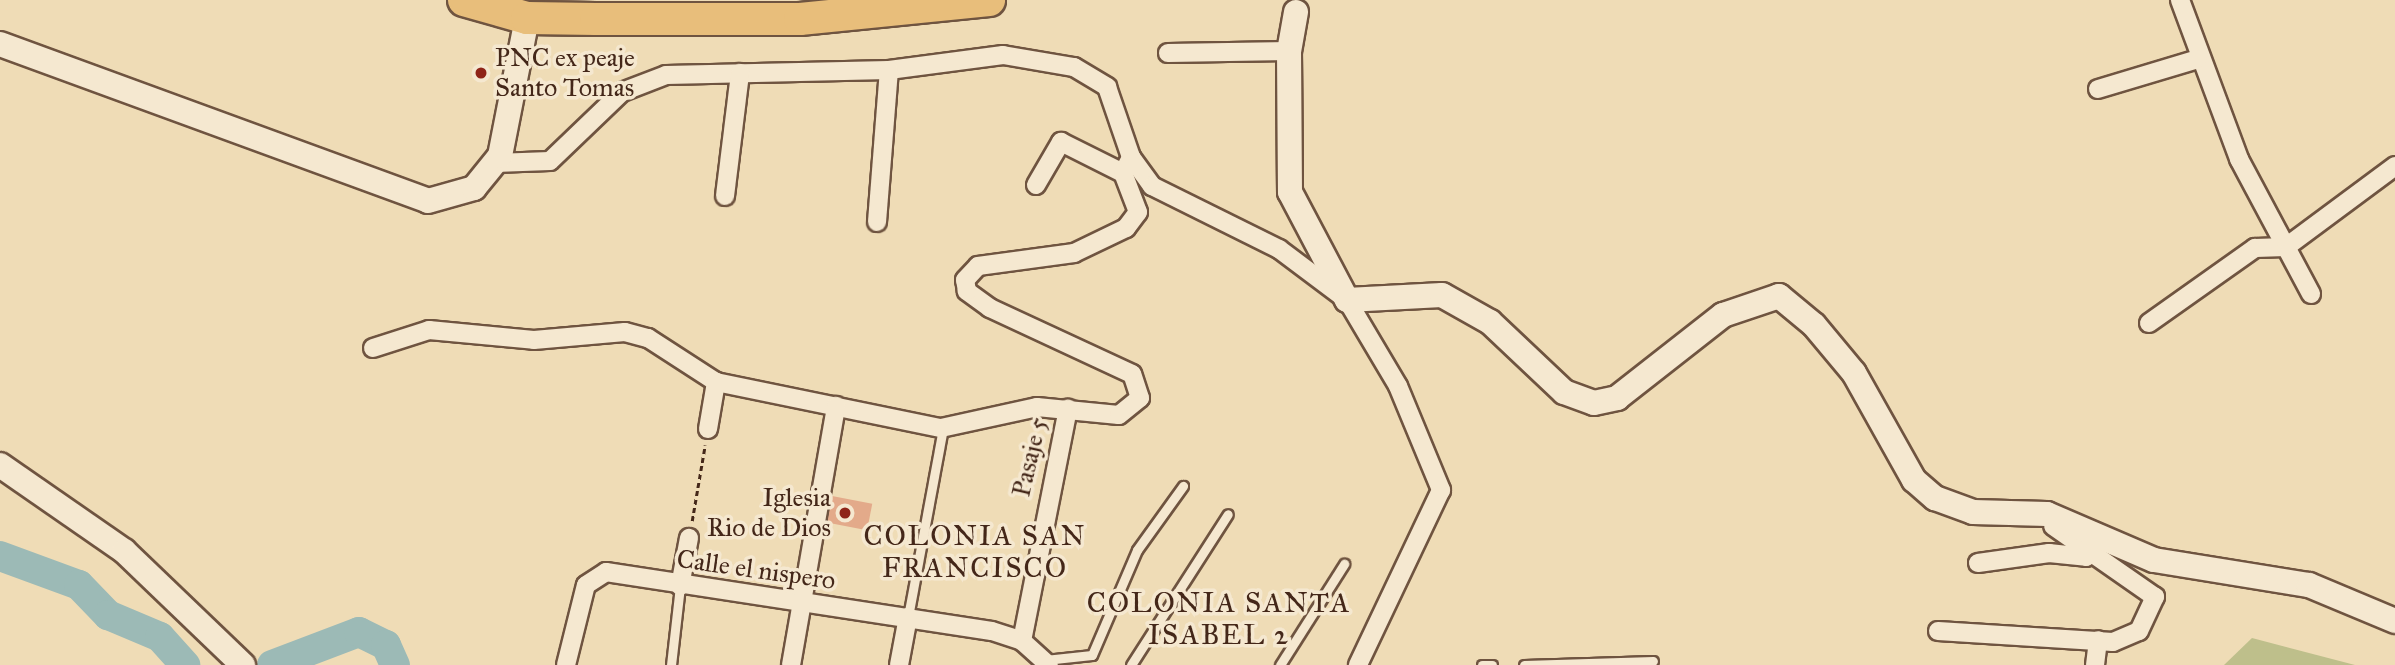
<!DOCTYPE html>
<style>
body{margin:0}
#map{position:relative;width:2395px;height:665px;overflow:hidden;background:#efdcb6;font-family:"IM FELL Great Primer",serif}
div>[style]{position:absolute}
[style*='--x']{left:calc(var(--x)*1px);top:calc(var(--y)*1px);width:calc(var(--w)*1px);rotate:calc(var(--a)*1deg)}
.green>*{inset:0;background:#bebf8b}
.river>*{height:30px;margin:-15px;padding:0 15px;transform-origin:15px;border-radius:15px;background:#9cbab6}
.building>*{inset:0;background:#e3aa8a;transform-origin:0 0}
.path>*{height:2.5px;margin-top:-1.25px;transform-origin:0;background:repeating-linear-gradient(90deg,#442719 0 5px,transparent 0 8.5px)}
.roads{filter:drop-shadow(2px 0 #6f5440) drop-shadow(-2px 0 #6f5440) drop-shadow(0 2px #6f5440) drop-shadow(0 -2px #6f5440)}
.lane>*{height:9px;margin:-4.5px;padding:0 4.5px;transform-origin:4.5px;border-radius:4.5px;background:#f5e8d0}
.street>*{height:18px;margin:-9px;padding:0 9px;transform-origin:9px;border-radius:9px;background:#f5e8d0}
.secondary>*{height:24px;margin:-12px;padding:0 12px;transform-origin:12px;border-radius:12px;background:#f5e8d0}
.highway>*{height:32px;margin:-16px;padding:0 16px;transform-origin:16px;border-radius:16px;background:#e8be7b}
.dots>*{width:19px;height:19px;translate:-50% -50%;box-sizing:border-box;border:4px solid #f5e8d0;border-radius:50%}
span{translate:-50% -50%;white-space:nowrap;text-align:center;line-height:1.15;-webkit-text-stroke:7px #f5e8d0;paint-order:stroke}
.poi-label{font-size:26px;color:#442719}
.left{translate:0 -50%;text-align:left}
.right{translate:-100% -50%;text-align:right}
.street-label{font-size:26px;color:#442719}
.neighbourhood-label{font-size:28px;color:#442719;letter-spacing:2px}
</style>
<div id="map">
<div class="green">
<i style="clip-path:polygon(2252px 638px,2355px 665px,2224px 665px)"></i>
</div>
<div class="river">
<i style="--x:0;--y:556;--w:84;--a:20.2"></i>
<i style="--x:79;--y:585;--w:42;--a:46"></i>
<i style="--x:108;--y:615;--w:56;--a:22.9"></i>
<i style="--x:160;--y:637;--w:38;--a:48"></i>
<i style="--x:272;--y:665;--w:93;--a:-20.8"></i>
<i style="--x:359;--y:632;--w:30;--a:26"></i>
<i style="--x:386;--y:645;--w:22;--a:66"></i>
</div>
<div class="building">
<i style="left:832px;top:496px;width:41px;height:27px;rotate:11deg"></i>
</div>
<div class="path">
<i style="--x:692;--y:521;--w:77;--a:-80.3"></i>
</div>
<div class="roads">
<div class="lane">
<i style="--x:908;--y:617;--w:192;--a:-79.5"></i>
<i style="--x:1045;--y:660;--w:47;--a:-6.1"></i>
<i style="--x:1092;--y:655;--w:114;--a:-66.8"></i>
<i style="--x:1137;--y:550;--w:79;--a:-54.3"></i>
<i style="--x:671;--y:665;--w:80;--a:-83.5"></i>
<i style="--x:1131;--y:665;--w:179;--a:-57.3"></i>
<i style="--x:1280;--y:665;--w:120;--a:-57.6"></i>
<i style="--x:1482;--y:665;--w:10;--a:0"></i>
<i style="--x:1524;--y:665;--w:129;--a:-1.8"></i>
</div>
<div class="street">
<i style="--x:2180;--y:0;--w:170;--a:69.6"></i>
<i style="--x:2239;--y:159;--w:153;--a:61.9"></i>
<i style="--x:1168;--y:53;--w:121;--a:-0.9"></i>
<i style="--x:2098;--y:89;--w:104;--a:-16.7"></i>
<i style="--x:495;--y:163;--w:55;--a:-2.1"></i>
<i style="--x:550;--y:161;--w:100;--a:-43.8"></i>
<i style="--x:622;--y:92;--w:47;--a:-21.1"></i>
<i style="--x:666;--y:75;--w:223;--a:-1.3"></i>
<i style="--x:889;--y:70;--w:115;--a:-7.5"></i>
<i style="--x:1003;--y:55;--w:72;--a:9.6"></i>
<i style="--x:1074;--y:67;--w:39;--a:31"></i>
<i style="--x:1107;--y:87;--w:74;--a:71.1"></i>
<i style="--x:1131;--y:157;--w:36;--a:54"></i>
<i style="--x:1152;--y:186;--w:142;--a:26.4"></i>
<i style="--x:1279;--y:249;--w:85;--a:36.9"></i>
<i style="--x:1347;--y:300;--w:100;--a:59.3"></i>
<i style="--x:1398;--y:386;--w:113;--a:67.5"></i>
<i style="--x:1441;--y:490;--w:194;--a:115.4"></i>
<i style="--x:1036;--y:185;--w:50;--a:-59.8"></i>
<i style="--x:1061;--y:142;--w:69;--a:26.6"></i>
<i style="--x:725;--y:196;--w:124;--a:-83"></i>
<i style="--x:877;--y:222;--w:152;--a:-85.5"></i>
<i style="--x:2149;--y:323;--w:130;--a:-35.3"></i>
<i style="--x:2255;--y:248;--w:31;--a:-2"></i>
<i style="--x:2286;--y:247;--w:136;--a:-36.6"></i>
<i style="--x:373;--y:348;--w:59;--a:-17.8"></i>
<i style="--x:429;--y:330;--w:105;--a:5.4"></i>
<i style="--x:534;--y:340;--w:91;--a:-5"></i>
<i style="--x:625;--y:332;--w:24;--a:15"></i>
<i style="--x:648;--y:338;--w:81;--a:32.9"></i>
<i style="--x:716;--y:382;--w:230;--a:11.6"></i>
<i style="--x:941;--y:428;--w:98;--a:-12.3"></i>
<i style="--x:1037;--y:407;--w:82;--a:5.6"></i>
<i style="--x:1119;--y:415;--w:27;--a:-39"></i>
<i style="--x:1140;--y:398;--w:25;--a:-108"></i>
<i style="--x:1132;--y:374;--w:157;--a:-155.1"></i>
<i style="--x:990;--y:308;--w:29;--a:-144"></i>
<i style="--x:967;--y:291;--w:11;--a:-100"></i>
<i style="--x:965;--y:280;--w:19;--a:-47"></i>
<i style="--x:978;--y:266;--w:97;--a:-7.7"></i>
<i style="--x:1074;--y:253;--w:58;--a:-25.7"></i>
<i style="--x:1126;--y:228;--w:20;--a:-53"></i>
<i style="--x:1138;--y:212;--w:42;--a:-111"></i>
<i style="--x:1123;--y:173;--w:18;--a:-63"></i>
<i style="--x:708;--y:429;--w:48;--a:-80.3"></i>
<i style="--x:1978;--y:563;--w:72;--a:-8"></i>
<i style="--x:2049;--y:553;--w:37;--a:6"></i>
<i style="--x:2086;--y:557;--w:11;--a:-34"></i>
<i style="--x:680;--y:586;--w:49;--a:-79.4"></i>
<i style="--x:1938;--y:631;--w:175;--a:3.6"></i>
<i style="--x:2113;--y:642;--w:28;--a:-23"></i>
<i style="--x:2139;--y:631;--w:38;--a:-65"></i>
<i style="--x:2155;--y:597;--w:124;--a:-145.2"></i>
<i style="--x:1022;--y:641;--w:237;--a:-78.8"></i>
<i style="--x:566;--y:665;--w:82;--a:-76"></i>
<i style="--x:586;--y:585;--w:24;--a:-33"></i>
<i style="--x:606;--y:572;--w:390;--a:8.7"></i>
<i style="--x:992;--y:631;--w:32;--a:18"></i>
<i style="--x:1022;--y:641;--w:36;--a:42"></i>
<i style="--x:791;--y:665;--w:263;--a:-80.1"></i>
<i style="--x:899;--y:665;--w:49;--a:-79.4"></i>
<i style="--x:2095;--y:665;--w:25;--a:-83"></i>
</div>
<div class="secondary">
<i style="--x:1296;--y:12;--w:40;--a:100"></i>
<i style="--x:1289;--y:51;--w:141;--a:89.6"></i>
<i style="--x:1290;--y:192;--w:122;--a:62.2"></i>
<i style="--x:1347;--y:300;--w:95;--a:-3"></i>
<i style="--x:1442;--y:295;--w:55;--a:29.4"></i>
<i style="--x:1490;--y:322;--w:102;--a:43.4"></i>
<i style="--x:1564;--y:392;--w:32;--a:20"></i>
<i style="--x:1594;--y:403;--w:24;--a:-12"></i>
<i style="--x:1617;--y:398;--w:135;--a:-38.1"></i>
<i style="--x:1723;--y:315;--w:59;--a:-18.7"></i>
<i style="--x:1779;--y:296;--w:45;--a:39.6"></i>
<i style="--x:1814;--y:325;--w:62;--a:50.2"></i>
<i style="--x:1854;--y:373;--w:123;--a:60.7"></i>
<i style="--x:1914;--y:480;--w:28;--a:41"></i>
<i style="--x:1935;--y:498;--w:40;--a:20.2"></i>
<i style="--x:1973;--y:512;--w:74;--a:1.5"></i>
<i style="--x:2047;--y:514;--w:116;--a:23.3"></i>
<i style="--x:2154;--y:560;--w:157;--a:9.2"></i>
<i style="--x:2309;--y:585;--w:93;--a:22.7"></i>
<i style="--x:0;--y:44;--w:456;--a:20.1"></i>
<i style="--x:428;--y:201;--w:48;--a:-15.8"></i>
<i style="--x:474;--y:188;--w:41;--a:-50.9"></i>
<i style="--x:500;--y:156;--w:141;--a:-78.9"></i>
<i style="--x:0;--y:465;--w:151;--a:34.7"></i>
<i style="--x:124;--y:551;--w:165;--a:43.8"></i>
</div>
<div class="highway">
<i style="--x:464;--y:0;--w:66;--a:15.9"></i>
<i style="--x:527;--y:18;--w:69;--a:0.8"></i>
<i style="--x:596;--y:19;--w:204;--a:0"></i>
<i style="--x:800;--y:19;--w:190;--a:-5.7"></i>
</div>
</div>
<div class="dots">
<i style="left:481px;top:73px;background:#8f2418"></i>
<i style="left:845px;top:513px;background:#8f2418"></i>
</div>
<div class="poi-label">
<span class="left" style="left:495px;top:73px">PNC ex peaje<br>Santo Tomas</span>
<span class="right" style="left:831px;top:513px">Iglesia<br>Rio de Dios</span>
</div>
<div class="street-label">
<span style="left:1030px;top:457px;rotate:-77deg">Pasaje 5</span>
<span style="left:756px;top:570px;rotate:8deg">Calle el nispero</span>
</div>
<div class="neighbourhood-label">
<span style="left:975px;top:552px">COLONIA SAN<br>FRANCISCO</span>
<span style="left:1219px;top:619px">COLONIA SANTA<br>ISABEL 2</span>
</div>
</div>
